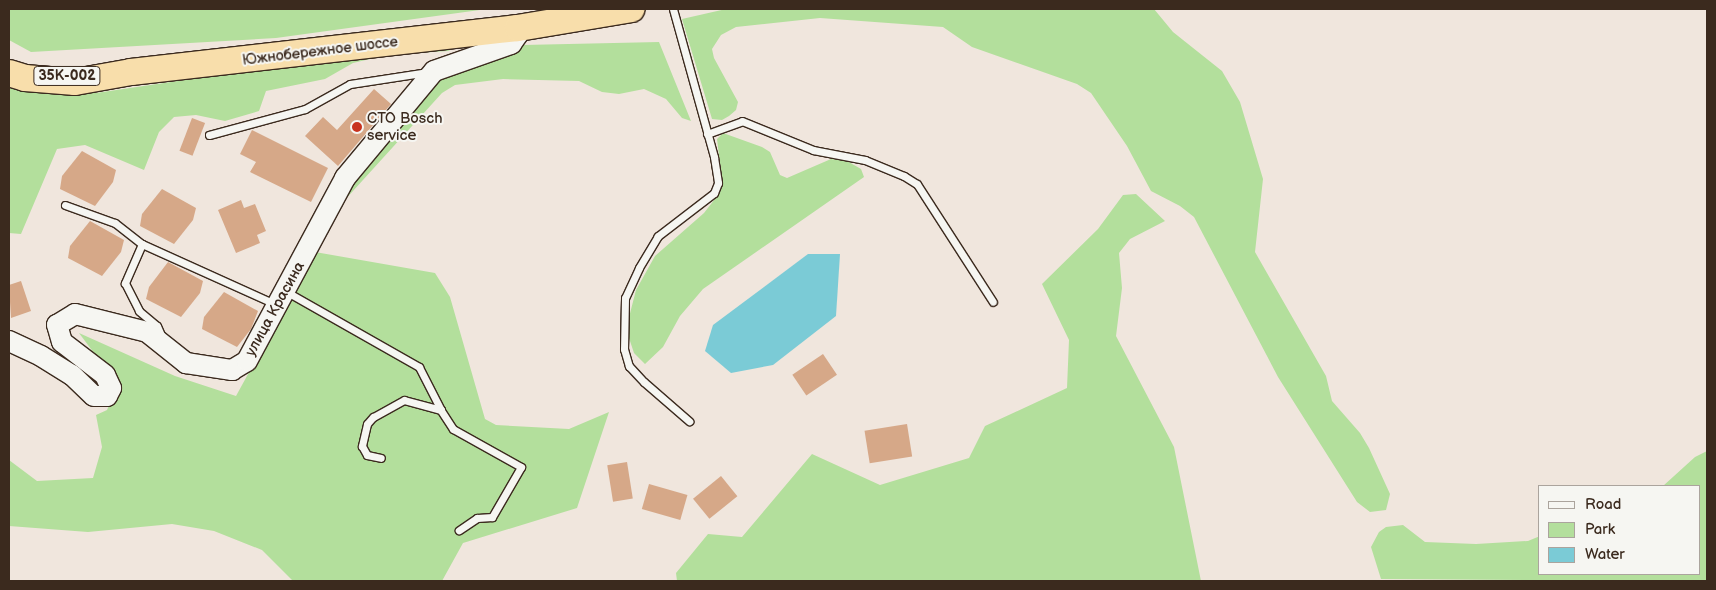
<!DOCTYPE html>
<meta charset="utf-8">
<style>
body{margin:0}
#map{position:relative;width:1716px;height:590px;overflow:hidden;background:#f0e6dd;font-family:"Balsamiq Sans",sans-serif}
div>[style]{position:absolute}
[style*='--x']{left:calc(var(--x)*1px);top:calc(var(--y)*1px);width:calc(var(--w)*1px);rotate:calc(var(--a)*1deg)}
.green>*{inset:0;background:#b3df9c}
.water>*{inset:0;background:#7bcbd6}
.building>*{inset:0;background:#d6a888;transform-origin:0 0}
.roads{filter:drop-shadow(1px 0 #3b2a1e) drop-shadow(-1px 0 #3b2a1e) drop-shadow(0 1px #3b2a1e) drop-shadow(0 -1px #3b2a1e)}
.lane>*{height:7px;margin:-3.5px;padding:0 3.5px;transform-origin:3.5px;border-radius:3.5px;background:#f6f6f2}
.secondary>*{height:20px;margin:-10px;padding:0 10px;transform-origin:10px;border-radius:10px;background:#f6f6f2}
.highway>*{height:26px;margin:-13px;padding:0 13px;transform-origin:13px;border-radius:13px;background:#f8deab}
.dots>*{width:14px;height:14px;translate:-50% -50%;box-sizing:border-box;border:2px solid #f6f6f2;border-radius:50%}
span{translate:-50% -50%;white-space:nowrap;text-align:center;line-height:1.15;-webkit-text-stroke:4px #f6f6f2;paint-order:stroke}
.shield-label span{padding:1px 4px;background:#f6f6f2;border:1px solid;border-radius:4px;-webkit-text-stroke-width:0}
.shield-label{font-size:14px;color:#3b2a1e;font-weight:700}
.street-label{font-size:15px;color:#3b2a1e}
.poi-label{font-size:15px;color:#3b2a1e}
.left{translate:0 -50%;text-align:left}
.frame{position:absolute;inset:0;border:10px solid #3b2a1e;pointer-events:none}
.legend{position:absolute;left:1538px;top:485px;width:162px;height:90px;box-sizing:border-box;background:#f6f6f2;border:1px solid #aba49d;margin:0;padding:6px 9px;list-style:none;font-size:15px;color:#3b2a1e}
.legend li{display:flex;align-items:center;gap:10px;height:25px}
.legend b{width:25px;border:1px solid #aba49d}
</style>
<div id="map">
<div class="green">
<i style="clip-path:polygon(9px 9px,487px 9px,276px 38px,31px 52px,9px 40px)"></i>
<i style="clip-path:polygon(726px 9px,1154px 9px,1173px 32px,1222px 71px,1240px 102px,1263px 179px,1255px 252px,1326px 376px,1332px 401px,1360px 433px,1369px 448px,1390px 494px,1386px 510px,1370px 512px,1357px 502px,1278px 377px,1194px 217px,1180px 206px,1151px 191px,1127px 146px,1091px 93px,1077px 84px,972px 47px,943px 27px,820px 18px,736px 27px,721px 35px,712px 49px,714px 58px,738px 102px,736px 110px,729px 116px,722px 120px,712px 119px,682px 19px)"></i>
<i style="clip-path:polygon(478px 37px,448px 51px,387px 55px,353px 63px,325px 79px,266px 91px,259px 111px,225px 121px,196px 115px,174px 117px,159px 132px,144px 170px,85px 145px,57px 149px,21px 234px,9px 233px,9px 82px,21px 89px,96px 93px)"></i>
<i style="clip-path:polygon(659px 42px,691px 121px,682px 118px,666px 99px,644px 89px,619px 94px,602px 92px,579px 81px,503px 79px,455px 85px,442px 93px,343px 202px,349px 180px,440px 78px,523px 45px)"></i>
<i style="clip-path:polygon(723px 133px,762px 147px,770px 152px,780px 175px,787px 178px,831px 159px,847px 161px,861px 169px,864px 177px,703px 289px,680px 316px,663px 347px,645px 364px,634px 353px,626px 329px,636px 290px,655px 256px,704px 213px,718px 195px,722px 180px,717px 139px)"></i>
<i style="clip-path:polygon(1136px 194px,1165px 221px,1130px 239px,1119px 253px,1122px 288px,1116px 336px,1174px 447px,1201px 581px,677px 581px,676px 573px,708px 534px,742px 537px,812px 454px,880px 485px,969px 458px,985px 426px,1067px 388px,1069px 340px,1042px 284px,1098px 229px,1123px 195px)"></i>
<i style="clip-path:polygon(315px 252px,435px 273px,450px 297px,485px 419px,496px 425px,569px 429px,609px 412px,577px 508px,463px 543px,442px 581px,293px 581px,262px 550px,214px 531px,172px 524px,88px 532px,9px 526px,9px 460px,37px 481px,93px 478px,102px 447px,96px 415px,107px 410px,118px 385px,79px 333px,175px 376px,236px 396px)"></i>
<i style="clip-path:polygon(1707px 451px,1707px 581px,1381px 579px,1371px 547px,1379px 532px,1386px 527px,1403px 525px,1425px 542px,1476px 544px,1528px 541px,1540px 536px,1540px 574px,1700px 574px,1700px 486px,1663px 486px,1695px 457px)"></i>
</div>
<div class="water">
<i style="clip-path:polygon(808px 254px,840px 254px,836px 316px,773px 365px,731px 373px,705px 351px,713px 325px)"></i>
</div>
<div class="building">
<i style="clip-path:polygon(374px 89px,391px 104px,338px 166px,305px 136px,323px 117px,337px 130px)"></i>
<i style="left:192px;top:118px;width:14px;height:35px;rotate:21deg"></i>
<i style="clip-path:polygon(252px 130px,328px 168px,311px 202px,250px 172px,256px 162px,240px 154px)"></i>
<i style="clip-path:polygon(82px 151px,116px 170px,113px 182px,95px 206px,60px 189px,62px 176px)"></i>
<i style="clip-path:polygon(162px 189px,196px 208px,193px 220px,174px 244px,140px 226px,142px 214px)"></i>
<i style="clip-path:polygon(241px 200px,244px 208px,255px 204px,266px 231px,257px 235px,260px 243px,236px 253px,218px 210px)"></i>
<i style="clip-path:polygon(90px 221px,124px 240px,121px 252px,102px 276px,68px 258px,70px 246px)"></i>
<i style="clip-path:polygon(168px 262px,203px 281px,200px 293px,181px 317px,146px 299px,149px 287px)"></i>
<i style="clip-path:polygon(21px 281px,31px 311px,11px 318px,9px 285px)"></i>
<i style="clip-path:polygon(224px 292px,258px 311px,251px 329px,237px 347px,202px 329px,204px 317px)"></i>
<i style="left:823px;top:354px;width:25px;height:37px;rotate:56deg"></i>
<i style="left:907px;top:424px;width:33px;height:43px;rotate:81deg"></i>
<i style="left:627px;top:462px;width:37px;height:20px;rotate:81deg"></i>
<i style="left:721px;top:476px;width:26px;height:36px;rotate:51deg"></i>
<i style="left:649px;top:484px;width:40px;height:26px;rotate:16deg"></i>
</div>
<div class="roads">
<div class="lane">
<i style="--x:673;--y:9;--w:154;--a:74.5"></i>
<i style="--x:714;--y:157;--w:26;--a:81"></i>
<i style="--x:718;--y:183;--w:11;--a:112"></i>
<i style="--x:714;--y:193;--w:71;--a:142.5"></i>
<i style="--x:658;--y:236;--w:37;--a:121"></i>
<i style="--x:639;--y:268;--w:33;--a:115"></i>
<i style="--x:625;--y:298;--w:51;--a:91.1"></i>
<i style="--x:624;--y:349;--w:18;--a:74"></i>
<i style="--x:629;--y:366;--w:22;--a:47"></i>
<i style="--x:644;--y:382;--w:60;--a:40.9"></i>
<i style="--x:707;--y:134;--w:37;--a:-20"></i>
<i style="--x:742;--y:121;--w:77;--a:22.2"></i>
<i style="--x:813;--y:150;--w:53;--a:10.9"></i>
<i style="--x:865;--y:160;--w:42;--a:22.3"></i>
<i style="--x:904;--y:176;--w:15;--a:32"></i>
<i style="--x:917;--y:184;--w:140;--a:57.2"></i>
<i style="--x:209;--y:135;--w:99;--a:-15.2"></i>
<i style="--x:305;--y:109;--w:51;--a:-29.1"></i>
<i style="--x:350;--y:84;--w:79;--a:-8.7"></i>
<i style="--x:65;--y:205;--w:53;--a:19.8"></i>
<i style="--x:115;--y:223;--w:34;--a:38"></i>
<i style="--x:142;--y:244;--w:148;--a:24.3"></i>
<i style="--x:142;--y:244;--w:43;--a:113.6"></i>
<i style="--x:125;--y:283;--w:31;--a:63"></i>
<i style="--x:139;--y:311;--w:23;--a:40"></i>
<i style="--x:157;--y:326;--w:10;--a:66"></i>
<i style="--x:287;--y:292;--w:152;--a:29.6"></i>
<i style="--x:419;--y:367;--w:48;--a:62.9"></i>
<i style="--x:441;--y:410;--w:38;--a:-165"></i>
<i style="--x:404;--y:400;--w:35;--a:151"></i>
<i style="--x:373;--y:417;--w:9;--a:131"></i>
<i style="--x:367;--y:424;--w:23;--a:103"></i>
<i style="--x:362;--y:446;--w:10;--a:61"></i>
<i style="--x:367;--y:455;--w:14;--a:12"></i>
<i style="--x:440;--y:409;--w:24;--a:57"></i>
<i style="--x:453;--y:429;--w:78;--a:29.2"></i>
<i style="--x:521;--y:467;--w:58;--a:120.1"></i>
<i style="--x:492;--y:517;--w:15;--a:176"></i>
<i style="--x:477;--y:518;--w:22;--a:146"></i>
</div>
<div class="secondary">
<i style="--x:9;--y:341;--w:35;--a:25"></i>
<i style="--x:41;--y:356;--w:36;--a:32"></i>
<i style="--x:72;--y:375;--w:30;--a:44"></i>
<i style="--x:94;--y:396;--w:13;--a:0"></i>
<i style="--x:107;--y:396;--w:9;--a:-63"></i>
<i style="--x:111;--y:388;--w:14;--a:-115"></i>
<i style="--x:105;--y:375;--w:54;--a:-142.5"></i>
<i style="--x:62;--y:342;--w:18;--a:-106"></i>
<i style="--x:57;--y:325;--w:21;--a:-31"></i>
<i style="--x:75;--y:314;--w:74;--a:14"></i>
<i style="--x:147;--y:332;--w:50;--a:38.5"></i>
<i style="--x:186;--y:363;--w:47;--a:8.7"></i>
<i style="--x:232;--y:370;--w:17;--a:-31"></i>
<i style="--x:247;--y:361;--w:208;--a:-61.8"></i>
<i style="--x:345;--y:178;--w:139;--a:-50.2"></i>
<i style="--x:434;--y:71;--w:82;--a:-19.3"></i>
<i style="--x:511;--y:44;--w:12;--a:-55"></i>
<i style="--x:518;--y:34;--w:6;--a:-90"></i>
</div>
<div class="highway">
<i style="--x:9;--y:73;--w:17;--a:17"></i>
<i style="--x:25;--y:78;--w:50;--a:4.6"></i>
<i style="--x:75;--y:82;--w:57;--a:-10.1"></i>
<i style="--x:131;--y:72;--w:389;--a:-6.5"></i>
<i style="--x:518;--y:28;--w:115;--a:-9.5"></i>
</div>
</div>
<div class="dots">
<i style="left:357px;top:127px;background:#c8321e"></i>
</div>
<div class="shield-label">
<span style="left:67px;top:76px">35К-002</span>
</div>
<div class="street-label">
<span style="left:320px;top:51px;rotate:-7deg">Южнобережное шоссе</span>
<span style="left:275px;top:309px;rotate:-61deg">улица Красина</span>
</div>
<div class="poi-label">
<span class="left" style="left:367px;top:127px">СТО Bosch<br>service</span>
</div>
<div class="frame"></div>
<ul class="legend">
<li><b style="height:6px;background:#f6f6f2"></b>Road</li>
<li><b style="height:14px;background:#b3df9c"></b>Park</li>
<li><b style="height:14px;background:#7bcbd6"></b>Water</li>
</ul>
</div>
